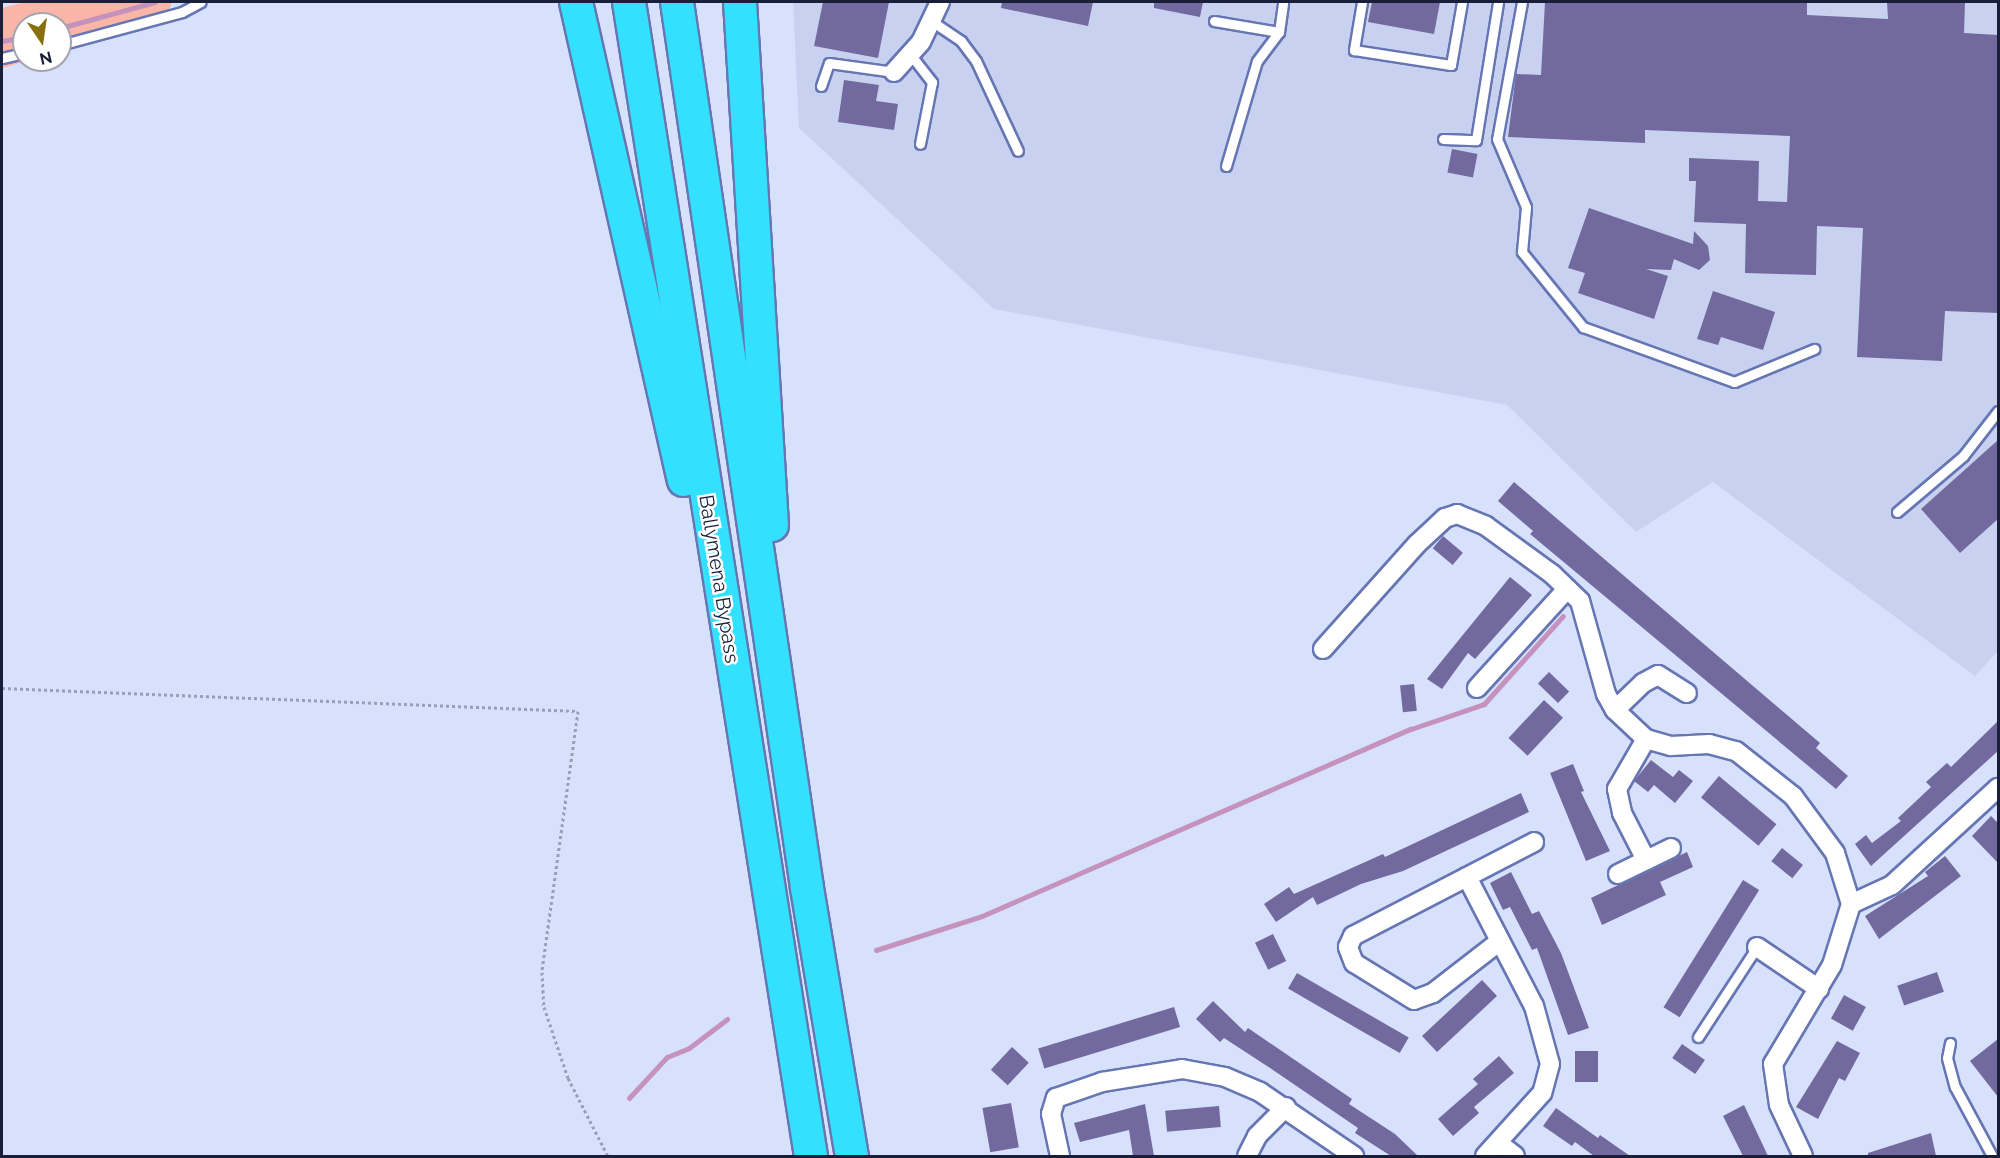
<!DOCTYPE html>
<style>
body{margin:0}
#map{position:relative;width:2000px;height:1158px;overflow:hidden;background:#d8e1fc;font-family:Raleway,sans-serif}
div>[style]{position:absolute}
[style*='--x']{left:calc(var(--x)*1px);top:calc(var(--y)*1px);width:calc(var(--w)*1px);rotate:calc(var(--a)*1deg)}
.built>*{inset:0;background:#c8d2f0}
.green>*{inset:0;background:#f8b5a8}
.stream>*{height:5px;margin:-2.5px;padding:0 2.5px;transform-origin:2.5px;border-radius:2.5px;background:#c492bc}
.building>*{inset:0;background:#72699e;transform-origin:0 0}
.path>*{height:3px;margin-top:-1.5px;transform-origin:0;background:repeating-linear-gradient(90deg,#979fb9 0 3px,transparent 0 6px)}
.roads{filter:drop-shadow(2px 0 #6676b3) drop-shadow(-2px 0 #6676b3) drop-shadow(0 2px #6676b3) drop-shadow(0 -2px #6676b3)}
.lane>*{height:9px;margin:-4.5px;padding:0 4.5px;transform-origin:4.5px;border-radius:4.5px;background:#fff}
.street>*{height:18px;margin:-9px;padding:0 9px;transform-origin:9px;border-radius:9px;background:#fff}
.highway>*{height:32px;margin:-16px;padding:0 16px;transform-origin:16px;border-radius:16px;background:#33e0fd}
span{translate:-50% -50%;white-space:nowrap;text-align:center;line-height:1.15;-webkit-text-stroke:5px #fff;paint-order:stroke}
.street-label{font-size:20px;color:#191f38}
.frame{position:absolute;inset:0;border:3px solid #191f38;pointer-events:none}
.north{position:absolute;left:12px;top:12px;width:60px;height:60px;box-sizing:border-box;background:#fff;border:2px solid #a3a5af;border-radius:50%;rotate:167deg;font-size:16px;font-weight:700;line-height:24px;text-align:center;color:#191f38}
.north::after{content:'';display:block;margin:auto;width:21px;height:27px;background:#886f0f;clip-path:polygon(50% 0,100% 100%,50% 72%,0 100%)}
</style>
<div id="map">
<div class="built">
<i style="clip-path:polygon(793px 2px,1998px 2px,1998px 651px,1975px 676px,1713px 482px,1636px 532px,1507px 405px,994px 309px,799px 128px)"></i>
</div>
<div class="green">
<i style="clip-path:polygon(25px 2px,171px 2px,171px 5px,164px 23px,60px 52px,60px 24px,24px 24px,24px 60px,31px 60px,2px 68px,2px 8px)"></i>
</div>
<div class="stream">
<i style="--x:60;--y:28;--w:98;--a:-15.3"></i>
<i style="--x:2;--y:41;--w:22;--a:-10"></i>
<i style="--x:876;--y:950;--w:111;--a:-17.8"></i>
<i style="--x:982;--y:916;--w:468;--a:-23.6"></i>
<i style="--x:1411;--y:729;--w:77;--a:-18.9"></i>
<i style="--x:1484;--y:704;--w:118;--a:-48.1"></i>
<i style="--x:629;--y:1098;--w:56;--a:-47.2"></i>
<i style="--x:667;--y:1057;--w:24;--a:-22"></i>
<i style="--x:689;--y:1048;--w:48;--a:-37.3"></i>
</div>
<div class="building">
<i style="clip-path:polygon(823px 2px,889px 2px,878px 58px,814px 46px)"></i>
<i style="clip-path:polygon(1002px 2px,1093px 2px,1088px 26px,1001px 8px)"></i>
<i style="clip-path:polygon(1154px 2px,1203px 2px,1200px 17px,1154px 8px)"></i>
<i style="clip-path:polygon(1372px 2px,1440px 2px,1434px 34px,1368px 22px)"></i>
<i style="clip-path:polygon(1545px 2px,1807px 2px,1807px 15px,1888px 19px,1887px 2px,1965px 2px,1964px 33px,1998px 35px,1998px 313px,1945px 311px,1942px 361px,1857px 357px,1863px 228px,1817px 226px,1816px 275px,1745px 273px,1746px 224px,1694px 222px,1696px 181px,1689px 181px,1689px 158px,1759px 161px,1758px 201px,1787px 202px,1790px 136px,1645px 130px,1645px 143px,1508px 137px,1516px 74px,1541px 75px)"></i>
<i style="clip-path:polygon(844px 80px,879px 85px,876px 101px,898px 104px,894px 130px,838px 122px)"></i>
<i style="left:1452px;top:149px;width:26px;height:24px;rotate:11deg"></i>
<i style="clip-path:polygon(1589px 208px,1693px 244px,1694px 231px,1708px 246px,1710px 260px,1699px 270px,1674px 259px,1671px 270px,1646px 269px,1668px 276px,1654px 319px,1578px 293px,1585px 273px,1568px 268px)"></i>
<i style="clip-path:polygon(1713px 291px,1775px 312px,1763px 350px,1721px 337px,1718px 345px,1697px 339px)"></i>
<i style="clip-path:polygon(1998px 440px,1998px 519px,1960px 553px,1921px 509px)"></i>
<i style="clip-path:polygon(1514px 482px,1820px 743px,1816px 748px,1848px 776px,1836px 789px,1530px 534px,1533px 531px,1498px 501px)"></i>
<i style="left:1443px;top:536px;width:26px;height:16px;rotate:40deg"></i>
<i style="clip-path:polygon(1510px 577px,1532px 595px,1475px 659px,1468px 653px,1442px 689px,1427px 679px)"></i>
<i style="left:1549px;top:672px;width:28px;height:16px;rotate:44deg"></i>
<i style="left:1414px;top:684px;width:27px;height:14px;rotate:84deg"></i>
<i style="left:1544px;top:700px;width:26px;height:52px;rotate:43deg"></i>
<i style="clip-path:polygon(1998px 721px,1998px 751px,1871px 866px,1855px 844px,1866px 835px,1872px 843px,1901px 821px,1898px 818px,1931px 787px,1926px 782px,1947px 763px,1951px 767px)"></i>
<i style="clip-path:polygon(1651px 760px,1673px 777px,1679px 770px,1693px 781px,1675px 803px,1654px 785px,1648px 792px,1634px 781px)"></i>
<i style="clip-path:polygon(1573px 764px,1584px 791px,1581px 792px,1610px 851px,1586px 861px,1550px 773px)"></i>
<i style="left:1719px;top:776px;width:75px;height:28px;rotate:40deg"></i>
<i style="clip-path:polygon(1521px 793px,1529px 812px,1403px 871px,1361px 884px,1317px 905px,1313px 897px,1276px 922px,1264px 904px,1289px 887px,1294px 894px,1383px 854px,1385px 857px)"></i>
<i style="clip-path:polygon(1991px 816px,1998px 823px,1998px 863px,1972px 836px)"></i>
<i style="left:1782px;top:848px;width:27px;height:17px;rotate:39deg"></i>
<i style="clip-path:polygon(1687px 852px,1693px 867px,1660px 882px,1666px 895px,1602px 925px,1591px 898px)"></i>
<i style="clip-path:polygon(1945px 856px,1961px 876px,1879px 939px,1865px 916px,1928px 876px,1925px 872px)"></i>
<i style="clip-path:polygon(1511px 872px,1532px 914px,1539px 911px,1561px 953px,1589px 1028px,1568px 1035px,1537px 948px,1532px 950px,1510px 907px,1503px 910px,1490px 883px)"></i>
<i style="left:1743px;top:880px;width:19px;height:150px;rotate:32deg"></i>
<i style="left:1273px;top:934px;width:30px;height:20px;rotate:64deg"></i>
<i style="left:1937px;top:972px;width:21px;height:42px;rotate:71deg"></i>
<i style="left:1297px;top:973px;width:129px;height:18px;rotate:30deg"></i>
<i style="left:1482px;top:980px;width:22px;height:82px;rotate:47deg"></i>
<i style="left:1844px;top:995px;width:25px;height:27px;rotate:29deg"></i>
<i style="clip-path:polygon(1213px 1001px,1245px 1032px,1248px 1028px,1352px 1099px,1349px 1104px,1395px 1134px,1418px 1156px,1391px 1156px,1355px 1133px,1358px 1128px,1273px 1070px,1224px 1038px,1220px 1042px,1196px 1019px)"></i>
<i style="left:1174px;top:1007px;width:21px;height:142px;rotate:73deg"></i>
<i style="clip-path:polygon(1998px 1039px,1998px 1097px,1970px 1061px)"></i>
<i style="clip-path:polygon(1837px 1041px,1860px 1053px,1845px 1081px,1839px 1078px,1818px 1119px,1796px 1107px)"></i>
<i style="left:1682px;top:1044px;width:28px;height:17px;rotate:35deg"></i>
<i style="left:1012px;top:1047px;width:23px;height:31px;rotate:43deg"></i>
<i style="left:1598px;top:1051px;width:31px;height:23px;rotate:90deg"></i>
<i style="clip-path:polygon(1499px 1056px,1514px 1073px,1474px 1107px,1479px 1113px,1453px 1136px,1438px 1119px,1478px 1084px,1473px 1079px)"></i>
<i style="left:1011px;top:1103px;width:45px;height:29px;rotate:80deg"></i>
<i style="clip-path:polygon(1145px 1104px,1154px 1156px,1133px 1156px,1129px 1130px,1080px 1142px,1074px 1123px)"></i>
<i style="clip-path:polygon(1744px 1105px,1768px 1156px,1743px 1156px,1723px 1116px)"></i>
<i style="left:1219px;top:1106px;width:21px;height:54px;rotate:85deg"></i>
<i style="clip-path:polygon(1556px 1108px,1598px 1138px,1600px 1135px,1630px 1156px,1594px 1156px,1575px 1142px,1572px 1146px,1543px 1126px)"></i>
<i style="clip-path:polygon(1931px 1133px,1936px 1156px,1868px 1156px,1868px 1153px)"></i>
</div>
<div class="path">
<i style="--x:2;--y:688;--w:576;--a:2.29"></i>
<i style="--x:578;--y:711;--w:263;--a:97.9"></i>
<i style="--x:542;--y:972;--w:35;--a:87"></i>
<i style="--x:544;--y:1007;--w:75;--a:71.3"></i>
<i style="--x:568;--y:1078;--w:88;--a:62.9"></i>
</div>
<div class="roads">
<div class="lane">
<i style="--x:1362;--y:2;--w:49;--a:99.5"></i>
<i style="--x:1354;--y:50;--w:98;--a:8.8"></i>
<i style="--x:1451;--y:65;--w:64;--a:-80.1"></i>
<i style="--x:1522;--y:2;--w:139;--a:100.3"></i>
<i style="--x:1497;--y:139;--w:74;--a:66.9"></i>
<i style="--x:1526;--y:207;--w:45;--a:95.1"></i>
<i style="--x:1522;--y:252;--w:97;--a:50.9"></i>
<i style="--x:1583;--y:327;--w:161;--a:20"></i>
<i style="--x:1734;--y:382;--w:87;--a:-22.4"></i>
<i style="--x:1214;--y:21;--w:66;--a:9.6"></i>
<i style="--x:1279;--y:32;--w:30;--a:-82"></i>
<i style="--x:933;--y:22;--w:34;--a:34"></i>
<i style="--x:961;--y:41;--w:25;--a:53"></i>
<i style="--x:976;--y:61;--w:99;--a:65"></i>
<i style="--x:60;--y:45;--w:126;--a:-15.1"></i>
<i style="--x:182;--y:12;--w:21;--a:-28"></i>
<i style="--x:910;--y:54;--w:36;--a:52"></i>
<i style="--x:932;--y:82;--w:63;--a:101"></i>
<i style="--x:2;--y:58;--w:23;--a:-13"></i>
<i style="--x:821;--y:86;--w:24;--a:-71"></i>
<i style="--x:829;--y:63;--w:66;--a:7.9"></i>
<i style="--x:1443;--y:139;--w:33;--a:2"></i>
<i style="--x:1476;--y:140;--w:140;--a:-80.9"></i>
<i style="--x:1226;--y:166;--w:109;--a:-73.6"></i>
<i style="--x:1257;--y:61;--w:36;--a:-53"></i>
<i style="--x:1897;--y:512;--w:87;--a:-40.3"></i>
<i style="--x:1963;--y:456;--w:57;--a:-52.1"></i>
<i style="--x:1698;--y:1037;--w:108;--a:-56.8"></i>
<i style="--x:1950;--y:1043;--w:15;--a:101"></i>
<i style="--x:1947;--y:1058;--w:30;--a:75"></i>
<i style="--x:1955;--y:1087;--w:78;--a:61.8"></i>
</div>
<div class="street">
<i style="--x:894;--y:72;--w:40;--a:-48"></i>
<i style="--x:921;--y:42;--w:44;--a:-64.6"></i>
<i style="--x:1323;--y:649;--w:141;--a:-48.2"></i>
<i style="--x:1417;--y:544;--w:38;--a:-43"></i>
<i style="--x:1445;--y:518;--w:13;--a:-18"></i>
<i style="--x:1457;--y:514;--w:31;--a:22"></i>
<i style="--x:1486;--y:526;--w:82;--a:36"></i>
<i style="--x:1552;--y:574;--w:39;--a:44"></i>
<i style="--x:1580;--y:601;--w:97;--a:74.4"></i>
<i style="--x:1606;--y:694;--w:18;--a:61"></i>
<i style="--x:1615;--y:710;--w:42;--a:43.1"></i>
<i style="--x:1646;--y:739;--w:26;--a:16"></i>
<i style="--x:1671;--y:746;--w:38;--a:-3"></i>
<i style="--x:1709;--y:744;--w:28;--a:15"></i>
<i style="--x:1736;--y:751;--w:73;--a:38.3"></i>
<i style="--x:1793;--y:796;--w:71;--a:53.6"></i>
<i style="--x:1835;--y:853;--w:53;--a:72.6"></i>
<i style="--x:1851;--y:904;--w:64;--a:107.3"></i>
<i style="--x:1832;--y:965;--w:115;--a:120.8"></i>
<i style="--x:1773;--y:1064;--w:41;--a:81.7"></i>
<i style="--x:1779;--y:1105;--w:56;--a:64.8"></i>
<i style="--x:1477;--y:688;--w:134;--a:-47.7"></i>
<i style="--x:1615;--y:710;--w:39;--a:-44"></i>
<i style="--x:1643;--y:683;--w:17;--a:-28"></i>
<i style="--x:1658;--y:675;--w:34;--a:32"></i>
<i style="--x:1646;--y:739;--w:58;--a:120.1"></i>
<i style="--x:1617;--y:789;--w:25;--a:78"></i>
<i style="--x:1622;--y:813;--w:53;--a:62.9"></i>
<i style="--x:1618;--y:874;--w:59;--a:-26.1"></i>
<i style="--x:1467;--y:877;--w:145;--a:62.6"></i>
<i style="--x:1534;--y:1006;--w:60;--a:74.6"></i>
<i style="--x:1550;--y:1064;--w:30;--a:105"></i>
<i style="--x:1542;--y:1093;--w:85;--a:132.1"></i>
<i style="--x:1851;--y:904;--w:45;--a:-24.9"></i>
<i style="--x:1892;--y:885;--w:144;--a:-42.5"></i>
<i style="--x:1500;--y:941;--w:85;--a:142.2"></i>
<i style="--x:1433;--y:993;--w:20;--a:160"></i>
<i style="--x:1414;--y:1000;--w:70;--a:-148.3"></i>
<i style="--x:1354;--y:963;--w:17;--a:-111"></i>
<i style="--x:1348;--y:947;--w:12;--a:-66"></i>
<i style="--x:1353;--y:936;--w:204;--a:-27.4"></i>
<i style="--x:1757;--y:947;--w:75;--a:34.1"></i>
<i style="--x:1498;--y:1143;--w:21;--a:37"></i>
<i style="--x:1060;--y:1156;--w:43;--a:-102.1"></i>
<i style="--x:1051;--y:1114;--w:17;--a:-73"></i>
<i style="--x:1056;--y:1098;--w:49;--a:-19.2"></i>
<i style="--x:1102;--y:1082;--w:81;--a:-9.2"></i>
<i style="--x:1182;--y:1069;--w:44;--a:10.5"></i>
<i style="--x:1225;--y:1077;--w:38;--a:23"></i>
<i style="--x:1260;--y:1092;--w:114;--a:34.2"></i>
<i style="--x:1247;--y:1156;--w:22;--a:-63"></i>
<i style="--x:1257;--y:1136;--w:41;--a:-45"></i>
</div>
<div class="highway">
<i style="--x:576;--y:2;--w:490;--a:77.3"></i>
<i style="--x:629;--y:2;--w:1168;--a:81.04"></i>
<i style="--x:677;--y:2;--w:895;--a:81.65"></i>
<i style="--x:807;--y:888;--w:272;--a:80.5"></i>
<i style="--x:740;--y:2;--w:524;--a:86.5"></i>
</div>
</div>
<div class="street-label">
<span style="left:719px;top:579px;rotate:81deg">Ballymena Bypass</span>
</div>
<div class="frame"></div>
<div class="north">N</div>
</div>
